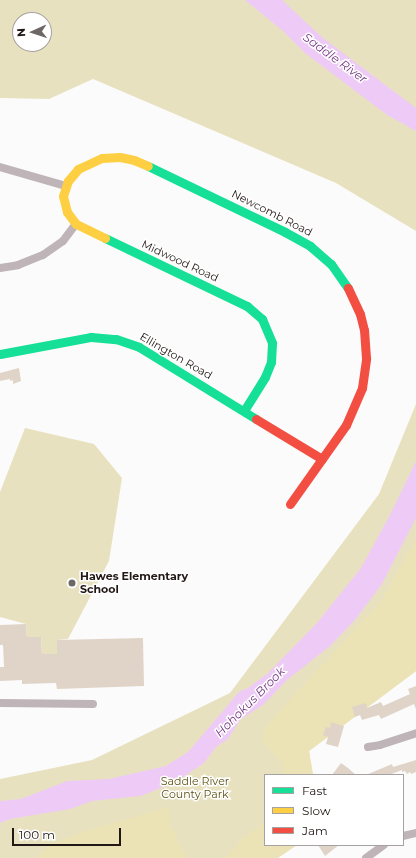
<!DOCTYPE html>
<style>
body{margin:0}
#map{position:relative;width:416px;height:858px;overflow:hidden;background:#fbfbfb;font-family:Montserrat,sans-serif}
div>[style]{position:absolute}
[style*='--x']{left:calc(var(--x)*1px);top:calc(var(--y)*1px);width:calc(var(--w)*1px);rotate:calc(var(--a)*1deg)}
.green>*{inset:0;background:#e8e1c0}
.forest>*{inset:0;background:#ebe2b6}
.water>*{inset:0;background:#eecbf7}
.building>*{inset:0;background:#e0d4c9}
.street>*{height:8px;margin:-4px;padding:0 4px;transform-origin:4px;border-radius:4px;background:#bfb4b8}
.fast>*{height:9px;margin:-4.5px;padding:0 4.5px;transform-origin:4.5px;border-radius:4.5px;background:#16e098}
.slow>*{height:9px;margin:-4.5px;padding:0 4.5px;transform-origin:4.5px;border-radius:4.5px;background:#ffcf43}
.jam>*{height:9px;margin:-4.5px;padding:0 4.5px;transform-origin:4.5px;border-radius:4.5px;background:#f24e42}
.dots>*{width:11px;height:11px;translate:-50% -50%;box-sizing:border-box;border:2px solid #fff;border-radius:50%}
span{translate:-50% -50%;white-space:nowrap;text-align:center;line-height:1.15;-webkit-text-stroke:3px #fff;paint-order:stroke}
.street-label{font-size:11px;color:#211715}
.poi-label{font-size:11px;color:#211715;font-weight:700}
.left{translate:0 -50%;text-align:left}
.park-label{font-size:11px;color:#5e5216}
.water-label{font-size:12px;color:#743882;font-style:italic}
.legend{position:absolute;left:264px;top:774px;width:140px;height:72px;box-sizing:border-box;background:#fff;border:1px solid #a6a2a1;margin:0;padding:5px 7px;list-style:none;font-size:12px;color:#211715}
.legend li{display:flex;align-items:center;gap:8px;height:20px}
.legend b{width:20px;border:1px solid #a6a2a1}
.north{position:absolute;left:12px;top:12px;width:40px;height:40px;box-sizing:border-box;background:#fff;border:1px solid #a6a2a1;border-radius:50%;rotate:267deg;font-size:11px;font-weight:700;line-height:16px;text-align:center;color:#211715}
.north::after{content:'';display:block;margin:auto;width:14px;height:18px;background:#6d6766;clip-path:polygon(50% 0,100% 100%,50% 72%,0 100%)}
.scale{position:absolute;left:12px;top:828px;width:109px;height:18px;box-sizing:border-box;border:2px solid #211715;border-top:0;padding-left:5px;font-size:12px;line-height:14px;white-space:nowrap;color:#211715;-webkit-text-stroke:3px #fff;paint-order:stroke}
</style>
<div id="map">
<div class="green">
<i style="clip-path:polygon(evenodd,0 0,416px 0,416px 231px,336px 183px,93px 79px,49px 99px,0 98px,0 0,20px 20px,44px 20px,44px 44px,20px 44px,20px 20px)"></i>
<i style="clip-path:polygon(416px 404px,416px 671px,309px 751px,313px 775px,265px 775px,265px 845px,297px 845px,278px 858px,0 858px,0 779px,92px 760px,230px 693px,379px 494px)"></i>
<i style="clip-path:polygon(25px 428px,94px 444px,122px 478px,109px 561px,68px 639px,57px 640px,57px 654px,42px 654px,41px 637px,27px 637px,26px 624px,0 617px,0 492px)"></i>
</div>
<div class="forest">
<i style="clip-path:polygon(416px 538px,416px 671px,309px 751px,313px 775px,283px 775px,282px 763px,262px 741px,265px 727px,382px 600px)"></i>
<i style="clip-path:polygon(168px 807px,170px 824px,187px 858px,36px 858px,45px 849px,59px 841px,86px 831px)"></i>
<i style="clip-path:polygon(265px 822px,265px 845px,297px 845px,277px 858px,225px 858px,243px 838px)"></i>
</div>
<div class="water">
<i style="clip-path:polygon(245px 0,282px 0,323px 38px,416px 108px,416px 131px,387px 115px,305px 53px,283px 31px)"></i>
<i style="clip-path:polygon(416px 461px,416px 518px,382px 584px,355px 620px,330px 646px,287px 680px,263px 705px,240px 720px,228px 739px,216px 747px,204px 763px,177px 781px,141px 796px,92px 801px,70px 809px,10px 819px,0 823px,0 801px,21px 799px,67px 781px,109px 779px,166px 766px,188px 752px,239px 692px,248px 688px,267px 674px,317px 623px,361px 568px,390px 515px)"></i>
</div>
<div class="building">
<i style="clip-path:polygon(19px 368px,21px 381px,13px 384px,13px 380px,10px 381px,10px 379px,0 381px,0 373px)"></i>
<i style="clip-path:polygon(26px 624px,27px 637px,41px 637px,42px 654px,57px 654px,57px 640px,143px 638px,144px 686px,57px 689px,56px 683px,22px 684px,22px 680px,0 681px,0 667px,4px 667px,3px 645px,0 645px,0 625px)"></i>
<i style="clip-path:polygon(416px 686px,416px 709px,414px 704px,381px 719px,379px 715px,362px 720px,360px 715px,355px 717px,352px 707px,366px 703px,367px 708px,381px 702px,383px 706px,410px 694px,408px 689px)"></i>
<i style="clip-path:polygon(331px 722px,344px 726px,338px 747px,326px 744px,328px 737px,323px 735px,326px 727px,330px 728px)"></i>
<i style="clip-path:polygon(416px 760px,416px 772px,411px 774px,410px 772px,407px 774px,405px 771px,402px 772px,402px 770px,389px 775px,366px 775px,392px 764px,393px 767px)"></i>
<i style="clip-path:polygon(341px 763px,348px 768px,356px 775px,332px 775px)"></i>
<i style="clip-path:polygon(318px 845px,339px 845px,325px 856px)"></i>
</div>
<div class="street">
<i style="--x:0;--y:167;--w:69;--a:16.1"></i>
<i style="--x:0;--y:268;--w:18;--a:-9"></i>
<i style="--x:18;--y:265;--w:27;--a:-22"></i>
<i style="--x:43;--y:255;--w:24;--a:-35"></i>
<i style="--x:63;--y:241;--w:21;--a:-53"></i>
<i style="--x:0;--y:703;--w:93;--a:0.6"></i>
<i style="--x:368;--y:747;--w:12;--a:-9"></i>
<i style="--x:380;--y:745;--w:38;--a:-18"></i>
<i style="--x:403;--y:836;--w:13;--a:-13"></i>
<i style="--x:366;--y:858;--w:22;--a:-36"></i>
</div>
<div class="fast">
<i style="--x:148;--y:166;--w:152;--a:25.7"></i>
<i style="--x:285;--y:232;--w:29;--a:29"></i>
<i style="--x:310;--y:246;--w:28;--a:41"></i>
<i style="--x:331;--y:264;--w:29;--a:55"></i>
<i style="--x:105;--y:238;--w:157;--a:25.6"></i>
<i style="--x:247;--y:306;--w:20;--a:41"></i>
<i style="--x:262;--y:319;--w:26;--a:67"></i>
<i style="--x:272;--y:343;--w:19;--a:93"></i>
<i style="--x:271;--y:362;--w:16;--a:112"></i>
<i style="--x:265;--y:377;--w:39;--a:122"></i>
<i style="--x:0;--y:354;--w:93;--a:-10.6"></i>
<i style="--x:91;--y:337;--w:25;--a:5"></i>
<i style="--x:116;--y:339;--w:24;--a:19"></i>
<i style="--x:139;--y:347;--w:137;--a:31.6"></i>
</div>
<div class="slow">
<i style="--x:105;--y:238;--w:32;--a:-154"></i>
<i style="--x:76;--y:224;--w:15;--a:-127"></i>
<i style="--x:67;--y:212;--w:16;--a:-104"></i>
<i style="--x:63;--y:196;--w:16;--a:-72"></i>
<i style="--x:68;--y:181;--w:16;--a:-50"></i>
<i style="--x:78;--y:169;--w:26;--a:-25"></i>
<i style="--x:102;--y:158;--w:18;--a:-3"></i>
<i style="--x:120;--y:157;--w:14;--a:12"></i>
<i style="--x:134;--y:160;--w:15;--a:23"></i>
</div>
<div class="jam">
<i style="--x:256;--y:419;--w:77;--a:31.2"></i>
<i style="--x:290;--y:504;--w:97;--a:-54.7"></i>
<i style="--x:346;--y:425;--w:40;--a:-66.6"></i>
<i style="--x:362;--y:388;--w:30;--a:-82"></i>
<i style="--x:366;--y:358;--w:28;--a:-94"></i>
<i style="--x:364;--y:330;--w:16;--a:-104"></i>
<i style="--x:360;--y:314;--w:29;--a:-115"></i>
</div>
<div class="dots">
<i style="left:72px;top:583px;background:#6d6766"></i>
</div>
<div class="street-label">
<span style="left:272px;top:213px;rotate:27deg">Newcomb Road</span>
<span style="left:180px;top:261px;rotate:25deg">Midwood Road</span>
<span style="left:176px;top:356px;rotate:30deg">Ellington Road</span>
</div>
<div class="poi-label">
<span class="left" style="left:80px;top:583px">Hawes Elementary<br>School</span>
</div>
<div class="park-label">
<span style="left:195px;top:788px">Saddle River<br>County Park</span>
</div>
<div class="water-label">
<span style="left:335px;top:58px;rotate:36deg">Saddle River</span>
<span style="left:250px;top:702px;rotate:-45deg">Hohokus Brook</span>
</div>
<ul class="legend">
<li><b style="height:5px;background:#16e098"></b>Fast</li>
<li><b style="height:5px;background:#ffcf43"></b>Slow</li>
<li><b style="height:5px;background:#f24e42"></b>Jam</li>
</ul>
<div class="north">N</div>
<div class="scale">100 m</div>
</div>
